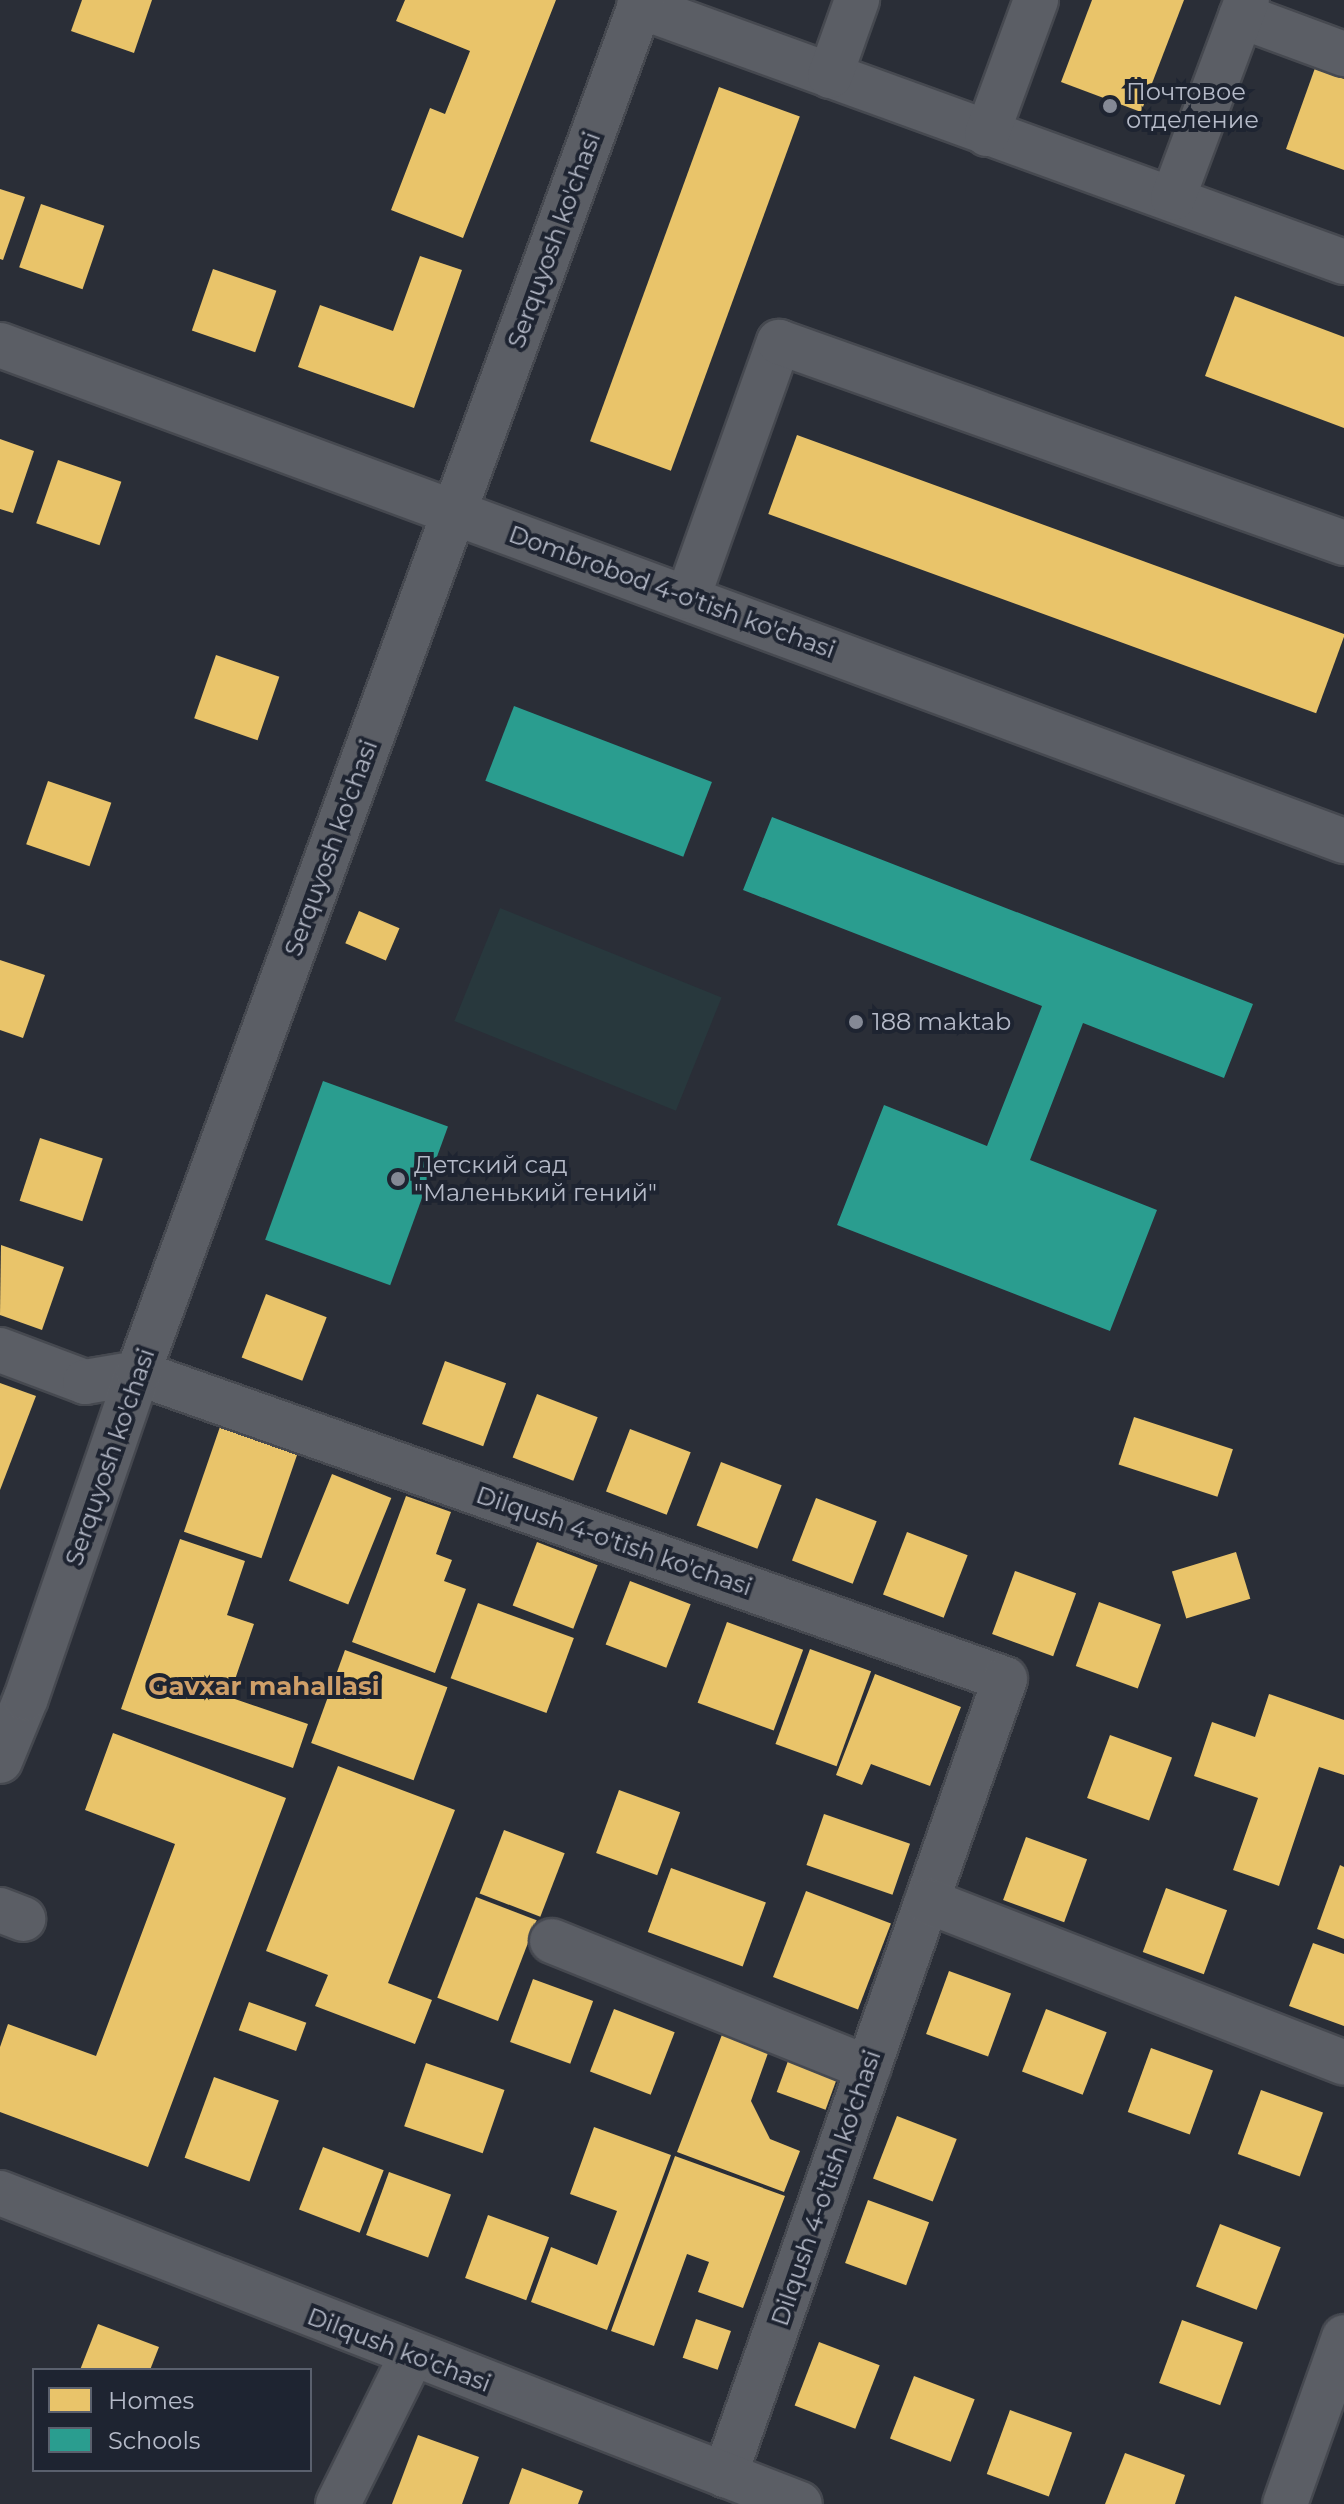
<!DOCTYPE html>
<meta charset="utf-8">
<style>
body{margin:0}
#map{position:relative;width:1344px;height:2504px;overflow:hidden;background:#2a2e37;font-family:Montserrat,sans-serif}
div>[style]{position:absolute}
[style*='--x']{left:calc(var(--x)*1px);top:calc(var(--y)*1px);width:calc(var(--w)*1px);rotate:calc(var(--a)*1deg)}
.green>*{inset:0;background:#28383d;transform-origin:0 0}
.homes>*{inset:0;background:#e9c46a;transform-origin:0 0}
.schools>*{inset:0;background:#2a9d8f;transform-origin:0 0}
.roads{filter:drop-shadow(2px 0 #464950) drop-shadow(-2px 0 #464950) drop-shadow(0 2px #464950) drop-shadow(0 -2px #464950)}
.minor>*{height:44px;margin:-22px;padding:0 22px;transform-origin:22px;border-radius:22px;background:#5b5e65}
.dots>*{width:22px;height:22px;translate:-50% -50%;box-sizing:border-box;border:4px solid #1e2431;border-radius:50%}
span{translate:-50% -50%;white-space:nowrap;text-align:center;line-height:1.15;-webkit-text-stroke:8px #1e2431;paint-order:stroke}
.poi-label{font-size:24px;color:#b5bac8}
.left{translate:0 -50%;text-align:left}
.street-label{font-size:24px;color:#b5bac8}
.neighbourhood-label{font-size:26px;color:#cf9f68;font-weight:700}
.legend{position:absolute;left:32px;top:2368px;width:280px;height:104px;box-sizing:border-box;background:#1e2431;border:2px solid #5a606d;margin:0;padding:10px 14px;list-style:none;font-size:24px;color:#b5bac8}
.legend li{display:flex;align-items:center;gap:16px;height:40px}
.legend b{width:40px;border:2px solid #5a606d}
</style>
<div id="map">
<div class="green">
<i style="left:500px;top:908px;width:239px;height:122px;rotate:22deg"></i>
</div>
<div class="homes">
<i style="clip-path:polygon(82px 0,152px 0,134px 53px,71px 31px)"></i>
<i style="clip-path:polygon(405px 0,556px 0,463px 238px,391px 210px,430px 108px,445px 114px,470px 51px,396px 21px)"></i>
<i style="clip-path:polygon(1092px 0,1184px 0,1141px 112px,1061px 82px)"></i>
<i style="clip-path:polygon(1315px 68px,1344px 79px,1344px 170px,1286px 149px)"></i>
<i style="left:719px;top:87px;width:86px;height:377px;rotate:20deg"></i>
<i style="clip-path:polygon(0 189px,25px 197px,3px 260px,0 259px)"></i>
<i style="left:41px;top:204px;width:67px;height:67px;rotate:19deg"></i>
<i style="clip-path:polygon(420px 256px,462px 270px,414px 408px,298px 367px,320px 305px,393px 331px)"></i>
<i style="left:213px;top:269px;width:67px;height:65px;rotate:19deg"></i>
<i style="clip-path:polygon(1235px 296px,1344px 337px,1344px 428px,1205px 376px)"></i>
<i style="left:797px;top:435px;width:583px;height:84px;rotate:20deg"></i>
<i style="clip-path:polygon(0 439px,34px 451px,13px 513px,0 509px)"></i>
<i style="left:58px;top:460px;width:67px;height:67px;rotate:19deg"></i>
<i style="left:216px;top:655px;width:67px;height:67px;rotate:19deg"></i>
<i style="left:48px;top:781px;width:67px;height:67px;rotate:19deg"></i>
<i style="left:359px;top:911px;width:44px;height:35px;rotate:23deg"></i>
<i style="clip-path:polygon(0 960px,45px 975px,23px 1038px,0 1030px)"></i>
<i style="left:40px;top:1138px;width:66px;height:66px;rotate:18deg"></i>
<i style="clip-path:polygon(1px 1245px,64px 1267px,42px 1330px,0 1315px)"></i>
<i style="left:266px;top:1294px;width:65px;height:68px;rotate:21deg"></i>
<i style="left:445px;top:1361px;width:65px;height:67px;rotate:20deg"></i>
<i style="clip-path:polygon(0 1383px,36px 1396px,0 1490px)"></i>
<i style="left:537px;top:1394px;width:65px;height:68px;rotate:21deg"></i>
<i style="left:1134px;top:1417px;width:104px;height:50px;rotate:18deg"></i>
<i style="left:222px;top:1421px;width:82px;height:117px;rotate:19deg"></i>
<i style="left:630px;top:1429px;width:65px;height:67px;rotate:21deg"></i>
<i style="left:721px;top:1462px;width:65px;height:68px;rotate:21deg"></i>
<i style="left:332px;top:1474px;width:64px;height:115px;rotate:22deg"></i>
<i style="clip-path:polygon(406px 1496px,451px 1512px,436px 1554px,452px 1560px,444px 1581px,466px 1589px,435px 1673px,352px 1642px)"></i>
<i style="left:816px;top:1498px;width:65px;height:67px;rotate:21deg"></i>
<i style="left:907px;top:1532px;width:65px;height:67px;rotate:21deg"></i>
<i style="clip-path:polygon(180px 1539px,245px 1561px,227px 1615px,254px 1624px,229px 1697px,308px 1724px,293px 1768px,121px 1709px)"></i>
<i style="left:537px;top:1542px;width:65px;height:68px;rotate:21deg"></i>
<i style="left:1236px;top:1552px;width:49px;height:67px;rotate:73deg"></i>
<i style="left:1015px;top:1571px;width:65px;height:67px;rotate:20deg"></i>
<i style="left:630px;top:1581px;width:65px;height:68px;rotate:21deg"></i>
<i style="left:1099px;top:1602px;width:66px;height:68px;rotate:20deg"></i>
<i style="left:478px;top:1603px;width:102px;height:80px;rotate:20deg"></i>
<i style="left:727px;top:1622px;width:81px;height:86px;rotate:20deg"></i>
<i style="left:810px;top:1649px;width:65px;height:101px;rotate:20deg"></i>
<i style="left:345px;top:1650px;width:109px;height:99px;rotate:20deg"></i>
<i style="clip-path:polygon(875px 1674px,961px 1707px,930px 1786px,871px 1764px,862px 1785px,836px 1775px)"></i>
<i style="clip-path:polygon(1269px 1694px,1344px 1720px,1344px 1775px,1319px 1767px,1279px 1886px,1233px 1870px,1258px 1798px,1194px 1776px,1212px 1722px,1255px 1737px)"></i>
<i style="clip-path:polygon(113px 1733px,286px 1798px,148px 2167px,0 2112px,0 2047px,8px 2024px,96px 2056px,175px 1844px,85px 1810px)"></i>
<i style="left:1110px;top:1735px;width:66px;height:67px;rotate:20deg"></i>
<i style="clip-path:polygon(338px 1766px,455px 1810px,388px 1983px,432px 2000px,415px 2044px,315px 2006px,328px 1975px,266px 1951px)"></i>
<i style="left:619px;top:1790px;width:65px;height:67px;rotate:20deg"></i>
<i style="left:824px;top:1814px;width:91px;height:54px;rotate:19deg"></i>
<i style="left:504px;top:1830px;width:65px;height:68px;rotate:21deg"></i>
<i style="left:1026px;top:1837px;width:65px;height:67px;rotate:20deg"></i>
<i style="clip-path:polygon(1340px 1865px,1344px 1867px,1344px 1939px,1317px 1929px)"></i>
<i style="left:671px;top:1868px;width:101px;height:68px;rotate:20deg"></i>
<i style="left:1166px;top:1888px;width:65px;height:68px;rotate:20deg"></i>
<i style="left:806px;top:1891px;width:91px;height:92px;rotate:21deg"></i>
<i style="left:476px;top:1897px;width:65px;height:108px;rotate:21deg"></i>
<i style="clip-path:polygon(1313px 1943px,1344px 1954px,1344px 2026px,1289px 2006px)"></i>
<i style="left:949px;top:1971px;width:66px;height:67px;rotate:20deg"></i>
<i style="left:533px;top:1979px;width:64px;height:67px;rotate:20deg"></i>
<i style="left:249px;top:2002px;width:61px;height:30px;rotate:20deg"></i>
<i style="left:614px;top:2009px;width:65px;height:67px;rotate:21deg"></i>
<i style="left:1046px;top:2009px;width:65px;height:67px;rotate:21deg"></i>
<i style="clip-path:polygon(728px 2019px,773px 2039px,751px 2101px,770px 2139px,800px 2151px,784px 2192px,677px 2152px)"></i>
<i style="left:1151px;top:2048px;width:66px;height:68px;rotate:20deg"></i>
<i style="left:788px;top:2061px;width:52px;height:33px;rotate:20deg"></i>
<i style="left:426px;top:2063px;width:83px;height:67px;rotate:19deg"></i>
<i style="left:214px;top:2077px;width:69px;height:86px;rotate:20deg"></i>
<i style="left:1261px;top:2090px;width:66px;height:68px;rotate:20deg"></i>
<i style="left:897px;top:2116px;width:64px;height:67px;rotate:21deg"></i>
<i style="clip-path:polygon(594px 2127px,671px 2155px,607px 2330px,531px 2302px,551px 2247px,597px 2265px,617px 2211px,570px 2194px)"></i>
<i style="left:323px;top:2147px;width:65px;height:67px;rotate:21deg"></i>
<i style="clip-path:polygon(675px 2156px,785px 2196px,743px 2308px,698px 2292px,709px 2262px,687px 2254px,654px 2346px,611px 2331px)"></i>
<i style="left:389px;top:2172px;width:66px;height:67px;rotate:20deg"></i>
<i style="left:868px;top:2200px;width:65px;height:67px;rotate:20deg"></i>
<i style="left:488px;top:2215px;width:65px;height:67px;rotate:20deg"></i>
<i style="left:1220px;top:2224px;width:65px;height:67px;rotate:21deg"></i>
<i style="left:696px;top:2319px;width:37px;height:41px;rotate:19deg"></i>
<i style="left:1182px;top:2320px;width:65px;height:67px;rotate:20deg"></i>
<i style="clip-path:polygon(98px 2324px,159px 2347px,150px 2370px,80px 2370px)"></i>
<i style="left:819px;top:2342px;width:65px;height:68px;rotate:21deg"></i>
<i style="left:914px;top:2376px;width:65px;height:67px;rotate:21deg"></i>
<i style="left:1010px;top:2410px;width:66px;height:68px;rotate:20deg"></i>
<i style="clip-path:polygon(418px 2435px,479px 2457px,462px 2504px,392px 2504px)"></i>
<i style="clip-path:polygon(1125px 2453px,1185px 2475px,1175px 2504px,1105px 2504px)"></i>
<i style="clip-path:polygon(522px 2468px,583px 2491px,578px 2504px,509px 2504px)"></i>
</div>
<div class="schools">
<i style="left:514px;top:706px;width:212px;height:80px;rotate:21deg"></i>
<i style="clip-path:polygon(772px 817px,1253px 1004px,1224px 1078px,1083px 1023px,1030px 1160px,1157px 1210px,1110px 1331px,837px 1225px,884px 1105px,987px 1146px,1042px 1006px,743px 890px)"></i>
<i style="left:323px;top:1081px;width:133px;height:169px;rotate:20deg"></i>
</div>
<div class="roads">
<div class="minor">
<i style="--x:639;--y:6;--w:750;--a:19.96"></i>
<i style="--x:1241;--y:16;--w:110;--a:20.3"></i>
<i style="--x:830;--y:76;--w:81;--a:-70.4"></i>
<i style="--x:987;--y:134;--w:143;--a:-69.9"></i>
<i style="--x:1173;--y:198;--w:211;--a:-69.5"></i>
<i style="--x:0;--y:345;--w:1433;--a:20.26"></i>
<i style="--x:688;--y:597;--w:271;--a:-70.4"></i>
<i style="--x:779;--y:342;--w:600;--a:19.58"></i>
<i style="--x:0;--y:1350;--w:91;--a:20.6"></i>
<i style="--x:85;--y:1382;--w:54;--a:-9.6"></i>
<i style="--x:138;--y:1373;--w:919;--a:19.44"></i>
<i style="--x:1005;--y:1679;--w:844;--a:109.38"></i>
<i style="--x:0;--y:1761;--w:68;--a:-67.6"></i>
<i style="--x:26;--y:1698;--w:344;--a:-71"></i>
<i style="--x:138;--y:1373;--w:1463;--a:-69.84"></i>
<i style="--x:927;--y:1901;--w:447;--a:21.2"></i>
<i style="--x:0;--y:1910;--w:25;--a:21"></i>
<i style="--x:552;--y:1941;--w:341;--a:21.9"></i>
<i style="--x:0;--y:2193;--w:858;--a:21.24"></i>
<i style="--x:338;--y:2504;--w:166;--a:-63.6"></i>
<i style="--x:1285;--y:2504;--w:177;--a:-70.5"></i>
</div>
</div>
<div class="dots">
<i style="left:1110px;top:106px;background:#848995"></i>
<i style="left:856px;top:1022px;background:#848995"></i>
<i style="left:398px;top:1179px;background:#848995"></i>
</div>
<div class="poi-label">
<span class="left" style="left:1126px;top:106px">Почтовое<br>отделение</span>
<span class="left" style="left:872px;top:1022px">188 maktab</span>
<span class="left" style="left:414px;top:1179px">Детский сад<br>"Маленький гений"</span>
</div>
<div class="street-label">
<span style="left:554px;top:240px;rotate:-70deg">Serquyosh ko'chasi</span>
<span style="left:672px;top:592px;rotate:20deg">Dombrobod 4-o'tish ko'chasi</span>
<span style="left:331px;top:848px;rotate:-70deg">Serquyosh ko'chasi</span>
<span style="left:110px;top:1457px;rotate:-71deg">Serquyosh ko'chasi</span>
<span style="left:614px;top:1541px;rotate:19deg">Dilqush 4-o'tish ko'chasi</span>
<span style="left:826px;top:2188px;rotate:-71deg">Dilqush 4-o'tish ko'chasi</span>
<span style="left:399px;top:2350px;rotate:21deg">Dilqush ko'chasi</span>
</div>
<div class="neighbourhood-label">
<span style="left:264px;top:1687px">Gavxar mahallasi</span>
</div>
<ul class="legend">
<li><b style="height:22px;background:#e9c46a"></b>Homes</li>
<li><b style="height:22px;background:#2a9d8f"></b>Schools</li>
</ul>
</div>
